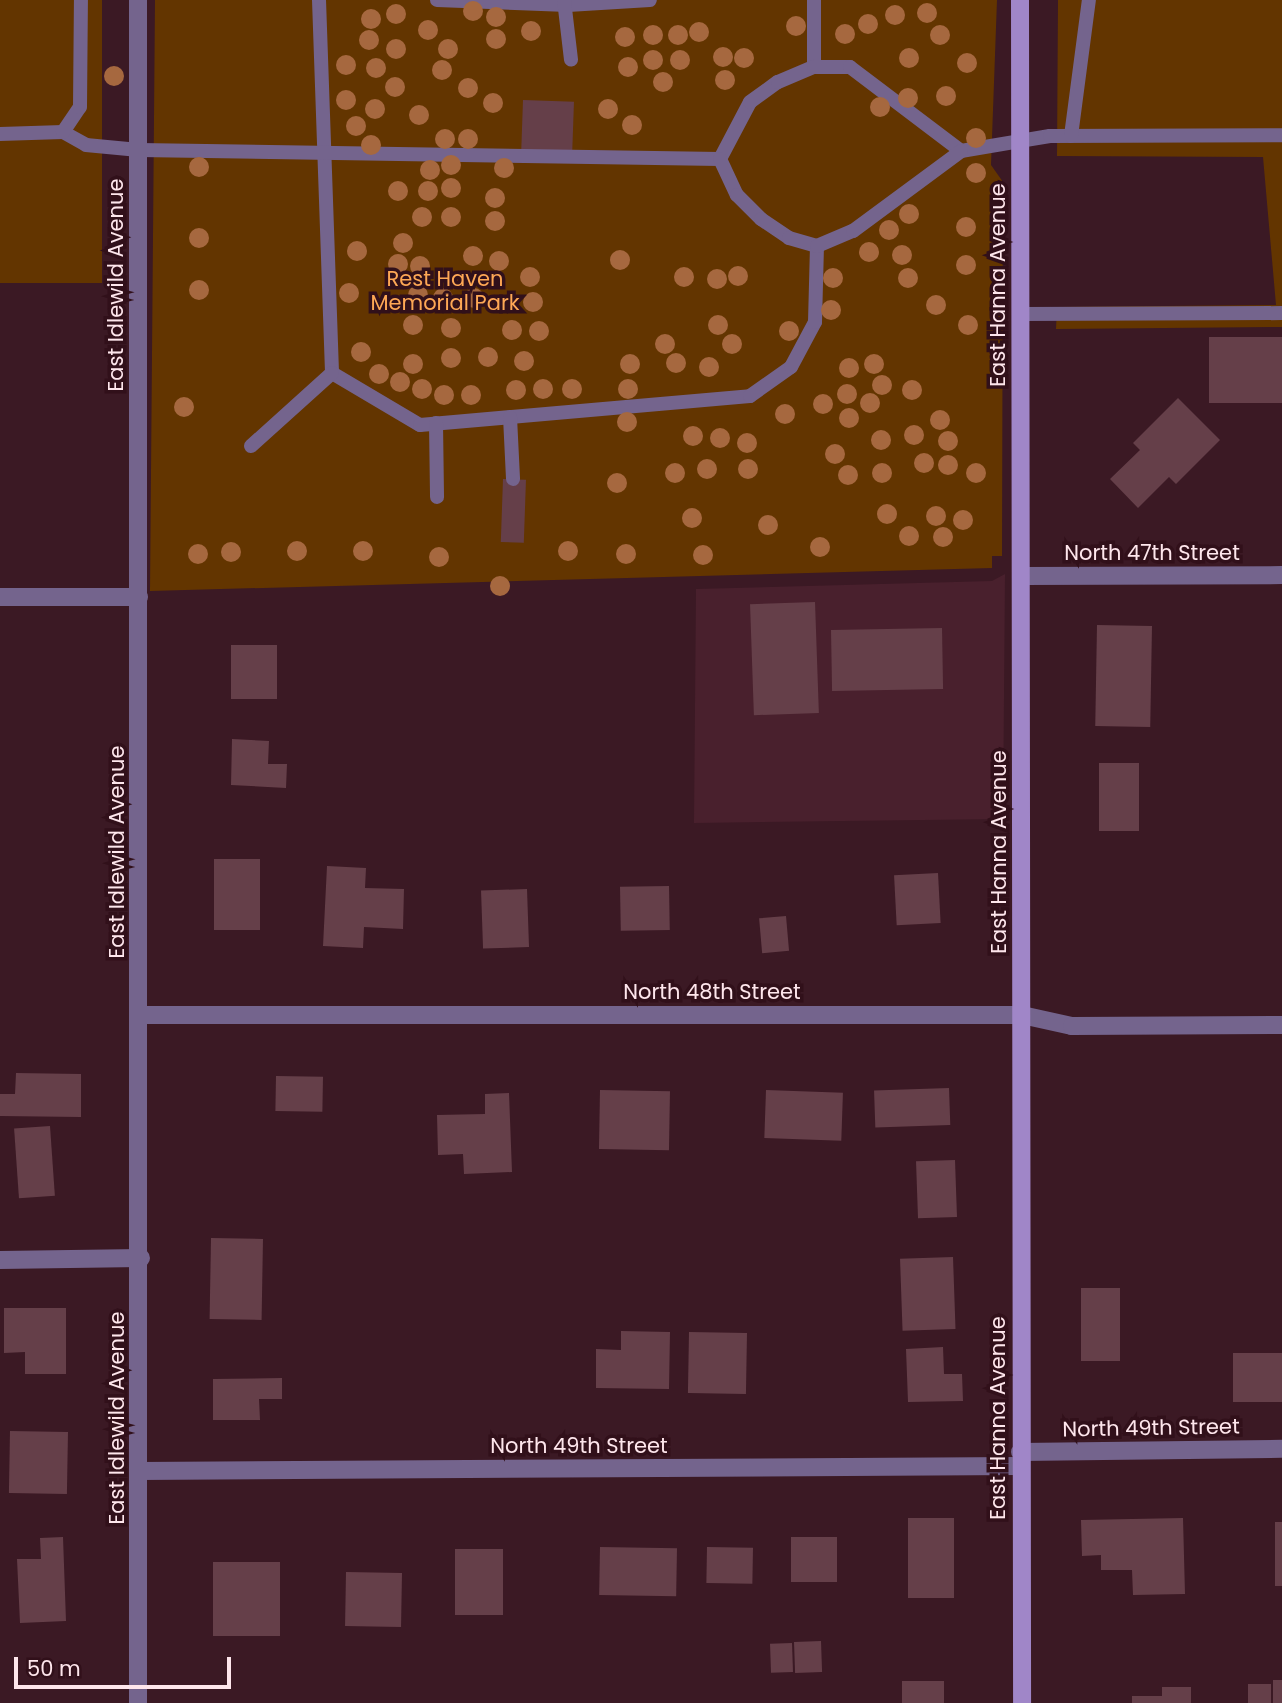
<!DOCTYPE html>
<style>
body{margin:0}
#map{position:relative;width:1282px;height:1703px;overflow:hidden;background:#3b1924;font-family:Poppins,sans-serif}
div>[style]{position:absolute}
[style*='--x']{left:calc(var(--x)*1px);top:calc(var(--y)*1px);width:calc(var(--w)*1px);rotate:calc(var(--a)*1deg)}
.built>*{inset:0;background:#49202d}
.green>*{inset:0;background:#633500;transform-origin:0 0}
.building>*{inset:0;background:#653f49;transform-origin:0 0}
.lane>*{height:14px;margin:-7px;padding:0 7px;transform-origin:7px;border-radius:7px;background:#74648d}
.street>*{height:18px;margin:-9px;padding:0 9px;transform-origin:9px;border-radius:9px;background:#74648d}
.secondary>*{height:18px;margin:-9px;padding:0 9px;transform-origin:9px;border-radius:9px;background:#a086c8}
.trees>*{width:20px;height:20px;margin:-10px;border-radius:50%;background:#a6683f}
span{translate:-50% -50%;white-space:nowrap;text-align:center;line-height:1.15;-webkit-text-stroke:7px #31101a;paint-order:stroke}
.park-label{font-size:21px;color:#fea855}
.street-label{font-size:21px;color:#fee6ec}
.scale{position:absolute;left:14px;top:1657px;width:217px;height:32px;box-sizing:border-box;border:4px solid #fee6ec;border-top:0;padding-left:9px;font-size:21px;line-height:24px;white-space:nowrap;color:#fee6ec;-webkit-text-stroke:5px #31101a;paint-order:stroke}
</style>
<div id="map">
<div class="built">
<i style="clip-path:polygon(1005px 574px,1003px 819px,694px 823px,696px 589px,992px 581px)"></i>
</div>
<div class="green">
<i style="left:0;top:0;width:102px;height:283px"></i>
<i style="clip-path:polygon(155px 0,997px 0,991px 165px,1003px 182px,1002px 556px,992px 556px,992px 568px,150px 591px)"></i>
<i style="clip-path:polygon(1058px 0,1282px 0,1282px 327px,1056px 329px,1057px 307px,1276px 305px,1263px 157px,1057px 156px)"></i>
</div>
<div class="building">
<i style="left:523px;top:100px;width:51px;height:51px;rotate:2deg"></i>
<i style="left:1282px;top:337px;width:66px;height:73px;rotate:90deg"></i>
<i style="clip-path:polygon(1178px 398px,1220px 440px,1176px 484px,1169px 477px,1138px 508px,1110px 479px,1140px 450px,1133px 443px)"></i>
<i style="left:503px;top:479px;width:23px;height:63px;rotate:2deg"></i>
<i style="left:815px;top:602px;width:111px;height:65px;rotate:88deg"></i>
<i style="left:1097px;top:625px;width:55px;height:101px;rotate:1deg"></i>
<i style="left:942px;top:628px;width:61px;height:111px;rotate:89deg"></i>
<i style="left:231px;top:645px;width:46px;height:54px"></i>
<i style="clip-path:polygon(232px 739px,269px 741px,268px 764px,287px 764px,286px 788px,231px 785px)"></i>
<i style="left:1099px;top:763px;width:40px;height:68px"></i>
<i style="left:214px;top:859px;width:46px;height:71px"></i>
<i style="clip-path:polygon(327px 866px,366px 868px,365px 888px,404px 889px,403px 929px,364px 927px,363px 948px,323px 946px)"></i>
<i style="left:938px;top:873px;width:50px;height:44px;rotate:87deg"></i>
<i style="left:669px;top:886px;width:44px;height:49px;rotate:89deg"></i>
<i style="left:527px;top:889px;width:58px;height:46px;rotate:88deg"></i>
<i style="left:786px;top:916px;width:35px;height:27px;rotate:85deg"></i>
<i style="clip-path:polygon(16px 1073px,81px 1074px,81px 1117px,0 1116px,0 1094px,15px 1094px)"></i>
<i style="left:276px;top:1076px;width:47px;height:35px;rotate:1deg"></i>
<i style="left:949px;top:1088px;width:37px;height:75px;rotate:88deg"></i>
<i style="left:600px;top:1090px;width:70px;height:59px;rotate:1deg"></i>
<i style="left:766px;top:1090px;width:77px;height:48px;rotate:2deg"></i>
<i style="clip-path:polygon(509px 1093px,512px 1172px,464px 1174px,463px 1154px,438px 1155px,437px 1115px,485px 1114px,485px 1094px)"></i>
<i style="left:50px;top:1126px;width:70px;height:36px;rotate:86deg"></i>
<i style="left:955px;top:1160px;width:57px;height:39px;rotate:88deg"></i>
<i style="left:211px;top:1238px;width:52px;height:81px;rotate:1deg"></i>
<i style="left:953px;top:1257px;width:72px;height:53px;rotate:88deg"></i>
<i style="left:1081px;top:1288px;width:39px;height:73px"></i>
<i style="clip-path:polygon(4px 1308px,66px 1308px,66px 1374px,25px 1374px,25px 1352px,4px 1353px)"></i>
<i style="clip-path:polygon(621px 1331px,670px 1332px,669px 1389px,596px 1388px,596px 1349px,621px 1350px)"></i>
<i style="left:689px;top:1332px;width:58px;height:61px;rotate:1deg"></i>
<i style="clip-path:polygon(943px 1347px,944px 1374px,962px 1374px,963px 1401px,908px 1402px,906px 1349px)"></i>
<i style="left:1282px;top:1353px;width:49px;height:49px;rotate:90deg"></i>
<i style="clip-path:polygon(282px 1378px,282px 1399px,259px 1399px,260px 1420px,213px 1420px,213px 1379px)"></i>
<i style="left:10px;top:1431px;width:58px;height:62px;rotate:1deg"></i>
<i style="left:908px;top:1518px;width:46px;height:80px"></i>
<i style="clip-path:polygon(1183px 1518px,1185px 1594px,1133px 1595px,1132px 1570px,1101px 1570px,1101px 1555px,1082px 1556px,1081px 1520px)"></i>
<i style="left:1275px;top:1522px;width:7px;height:64px"></i>
<i style="clip-path:polygon(63px 1537px,66px 1621px,20px 1623px,17px 1559px,41px 1559px,40px 1538px)"></i>
<i style="left:791px;top:1537px;width:46px;height:45px"></i>
<i style="left:600px;top:1547px;width:77px;height:48px;rotate:1deg"></i>
<i style="left:707px;top:1547px;width:46px;height:36px;rotate:1deg"></i>
<i style="left:455px;top:1549px;width:48px;height:66px"></i>
<i style="left:213px;top:1562px;width:67px;height:74px"></i>
<i style="left:346px;top:1572px;width:56px;height:54px;rotate:1deg"></i>
<i style="left:821px;top:1641px;width:31px;height:27px;rotate:88deg"></i>
<i style="left:792px;top:1643px;width:29px;height:22px;rotate:88deg"></i>
<i style="left:1273px;top:1680px;width:9px;height:23px"></i>
<i style="left:902px;top:1681px;width:42px;height:22px"></i>
<i style="left:1248px;top:1684px;width:23px;height:19px"></i>
<i style="clip-path:polygon(1162px 1687px,1191px 1687px,1191px 1703px,1132px 1703px,1132px 1696px,1162px 1696px)"></i>
</div>
<div class="lane">
<i style="--x:319;--y:0;--w:373;--a:88"></i>
<i style="--x:332;--y:373;--w:102;--a:30.6"></i>
<i style="--x:420;--y:425;--w:331;--a:-5"></i>
<i style="--x:750;--y:396;--w:50;--a:-35.3"></i>
<i style="--x:791;--y:367;--w:51;--a:-61.9"></i>
<i style="--x:815;--y:322;--w:76;--a:-88.5"></i>
<i style="--x:437;--y:0;--w:131;--a:2.2"></i>
<i style="--x:568;--y:5;--w:82;--a:-3.5"></i>
<i style="--x:564;--y:0;--w:60;--a:83.3"></i>
<i style="--x:814;--y:67;--w:67;--a:-90"></i>
<i style="--x:63;--y:132;--w:26;--a:29"></i>
<i style="--x:86;--y:145;--w:53;--a:5.4"></i>
<i style="--x:139;--y:150;--w:581;--a:0.89"></i>
<i style="--x:720;--y:159;--w:64;--a:-62.2"></i>
<i style="--x:750;--y:102;--w:34;--a:-36"></i>
<i style="--x:778;--y:82;--w:39;--a:-23"></i>
<i style="--x:814;--y:67;--w:36;--a:0"></i>
<i style="--x:850;--y:67;--w:139;--a:37.1"></i>
<i style="--x:961;--y:151;--w:90;--a:-9.6"></i>
<i style="--x:1050;--y:136;--w:232;--a:-0.2"></i>
<i style="--x:0;--y:134;--w:63;--a:-1.8"></i>
<i style="--x:63;--y:132;--w:30;--a:-56"></i>
<i style="--x:80;--y:107;--w:107;--a:-89.5"></i>
<i style="--x:1071;--y:136;--w:137;--a:-82.5"></i>
<i style="--x:720;--y:159;--w:40;--a:65"></i>
<i style="--x:737;--y:195;--w:34;--a:45"></i>
<i style="--x:761;--y:219;--w:34;--a:34"></i>
<i style="--x:789;--y:238;--w:29;--a:16"></i>
<i style="--x:817;--y:246;--w:39;--a:-23"></i>
<i style="--x:853;--y:231;--w:134;--a:-36.5"></i>
<i style="--x:1021;--y:314;--w:261;--a:-0.2"></i>
<i style="--x:510;--y:417;--w:62;--a:87.2"></i>
<i style="--x:436;--y:423;--w:74;--a:89.2"></i>
<i style="--x:251;--y:446;--w:109;--a:-42"></i>
</div>
<div class="street">
<i style="--x:1022;--y:576;--w:260;--a:-0.2"></i>
<i style="--x:0;--y:597;--w:139;--a:0"></i>
<i style="--x:141;--y:1015;--w:881;--a:0"></i>
<i style="--x:1022;--y:1015;--w:51;--a:12.4"></i>
<i style="--x:1072;--y:1026;--w:210;--a:-0.3"></i>
<i style="--x:0;--y:1260;--w:141;--a:-0.8"></i>
<i style="--x:1020;--y:1452;--w:262;--a:-0.7"></i>
<i style="--x:139;--y:1471;--w:881;--a:-0.33"></i>
<i style="--x:138;--y:1703;--w:1703;--a:-90"></i>
</div>
<div class="secondary">
<i style="--x:1020;--y:0;--w:1703;--a:89.93"></i>
</div>
<div class="trees">
<i style="left:473px;top:11px"></i>
<i style="left:927px;top:13px"></i>
<i style="left:396px;top:14px"></i>
<i style="left:895px;top:15px"></i>
<i style="left:496px;top:17px"></i>
<i style="left:371px;top:19px"></i>
<i style="left:868px;top:24px"></i>
<i style="left:796px;top:26px"></i>
<i style="left:428px;top:30px"></i>
<i style="left:531px;top:31px"></i>
<i style="left:699px;top:32px"></i>
<i style="left:845px;top:34px"></i>
<i style="left:653px;top:35px"></i>
<i style="left:678px;top:35px"></i>
<i style="left:940px;top:35px"></i>
<i style="left:625px;top:37px"></i>
<i style="left:496px;top:39px"></i>
<i style="left:369px;top:40px"></i>
<i style="left:396px;top:49px"></i>
<i style="left:448px;top:49px"></i>
<i style="left:723px;top:57px"></i>
<i style="left:744px;top:58px"></i>
<i style="left:909px;top:58px"></i>
<i style="left:653px;top:60px"></i>
<i style="left:680px;top:60px"></i>
<i style="left:967px;top:63px"></i>
<i style="left:346px;top:65px"></i>
<i style="left:628px;top:67px"></i>
<i style="left:376px;top:68px"></i>
<i style="left:442px;top:70px"></i>
<i style="left:114px;top:76px"></i>
<i style="left:725px;top:80px"></i>
<i style="left:663px;top:82px"></i>
<i style="left:395px;top:87px"></i>
<i style="left:468px;top:88px"></i>
<i style="left:946px;top:96px"></i>
<i style="left:908px;top:98px"></i>
<i style="left:346px;top:100px"></i>
<i style="left:493px;top:103px"></i>
<i style="left:880px;top:107px"></i>
<i style="left:375px;top:109px"></i>
<i style="left:608px;top:109px"></i>
<i style="left:419px;top:115px"></i>
<i style="left:632px;top:125px"></i>
<i style="left:356px;top:126px"></i>
<i style="left:976px;top:138px"></i>
<i style="left:445px;top:139px"></i>
<i style="left:468px;top:139px"></i>
<i style="left:371px;top:145px"></i>
<i style="left:451px;top:165px"></i>
<i style="left:199px;top:167px"></i>
<i style="left:504px;top:168px"></i>
<i style="left:430px;top:170px"></i>
<i style="left:976px;top:173px"></i>
<i style="left:451px;top:188px"></i>
<i style="left:398px;top:191px"></i>
<i style="left:428px;top:191px"></i>
<i style="left:495px;top:198px"></i>
<i style="left:909px;top:214px"></i>
<i style="left:422px;top:217px"></i>
<i style="left:451px;top:217px"></i>
<i style="left:495px;top:221px"></i>
<i style="left:966px;top:227px"></i>
<i style="left:889px;top:230px"></i>
<i style="left:199px;top:238px"></i>
<i style="left:403px;top:243px"></i>
<i style="left:357px;top:251px"></i>
<i style="left:869px;top:252px"></i>
<i style="left:902px;top:255px"></i>
<i style="left:473px;top:256px"></i>
<i style="left:620px;top:260px"></i>
<i style="left:499px;top:261px"></i>
<i style="left:398px;top:264px"></i>
<i style="left:966px;top:265px"></i>
<i style="left:420px;top:266px"></i>
<i style="left:738px;top:276px"></i>
<i style="left:530px;top:277px"></i>
<i style="left:684px;top:277px"></i>
<i style="left:833px;top:278px"></i>
<i style="left:908px;top:278px"></i>
<i style="left:717px;top:279px"></i>
<i style="left:199px;top:290px"></i>
<i style="left:349px;top:293px"></i>
<i style="left:418px;top:295px"></i>
<i style="left:443px;top:298px"></i>
<i style="left:474px;top:298px"></i>
<i style="left:533px;top:302px"></i>
<i style="left:936px;top:305px"></i>
<i style="left:831px;top:310px"></i>
<i style="left:413px;top:325px"></i>
<i style="left:718px;top:325px"></i>
<i style="left:968px;top:325px"></i>
<i style="left:451px;top:328px"></i>
<i style="left:512px;top:330px"></i>
<i style="left:539px;top:331px"></i>
<i style="left:789px;top:331px"></i>
<i style="left:665px;top:344px"></i>
<i style="left:732px;top:344px"></i>
<i style="left:361px;top:352px"></i>
<i style="left:488px;top:357px"></i>
<i style="left:451px;top:358px"></i>
<i style="left:524px;top:361px"></i>
<i style="left:676px;top:363px"></i>
<i style="left:413px;top:364px"></i>
<i style="left:630px;top:364px"></i>
<i style="left:874px;top:364px"></i>
<i style="left:709px;top:367px"></i>
<i style="left:849px;top:368px"></i>
<i style="left:379px;top:374px"></i>
<i style="left:400px;top:382px"></i>
<i style="left:882px;top:385px"></i>
<i style="left:422px;top:389px"></i>
<i style="left:543px;top:389px"></i>
<i style="left:572px;top:389px"></i>
<i style="left:628px;top:389px"></i>
<i style="left:516px;top:390px"></i>
<i style="left:912px;top:390px"></i>
<i style="left:847px;top:394px"></i>
<i style="left:444px;top:395px"></i>
<i style="left:471px;top:395px"></i>
<i style="left:870px;top:403px"></i>
<i style="left:823px;top:404px"></i>
<i style="left:184px;top:407px"></i>
<i style="left:785px;top:414px"></i>
<i style="left:849px;top:418px"></i>
<i style="left:940px;top:420px"></i>
<i style="left:627px;top:422px"></i>
<i style="left:914px;top:435px"></i>
<i style="left:693px;top:436px"></i>
<i style="left:720px;top:438px"></i>
<i style="left:881px;top:440px"></i>
<i style="left:948px;top:441px"></i>
<i style="left:747px;top:443px"></i>
<i style="left:835px;top:454px"></i>
<i style="left:924px;top:463px"></i>
<i style="left:948px;top:465px"></i>
<i style="left:707px;top:469px"></i>
<i style="left:748px;top:469px"></i>
<i style="left:675px;top:473px"></i>
<i style="left:882px;top:473px"></i>
<i style="left:976px;top:473px"></i>
<i style="left:848px;top:475px"></i>
<i style="left:617px;top:483px"></i>
<i style="left:887px;top:514px"></i>
<i style="left:936px;top:516px"></i>
<i style="left:692px;top:518px"></i>
<i style="left:963px;top:520px"></i>
<i style="left:768px;top:525px"></i>
<i style="left:909px;top:536px"></i>
<i style="left:943px;top:537px"></i>
<i style="left:820px;top:547px"></i>
<i style="left:297px;top:551px"></i>
<i style="left:363px;top:551px"></i>
<i style="left:568px;top:551px"></i>
<i style="left:231px;top:552px"></i>
<i style="left:198px;top:554px"></i>
<i style="left:626px;top:554px"></i>
<i style="left:703px;top:555px"></i>
<i style="left:439px;top:557px"></i>
<i style="left:500px;top:586px"></i>
</div>
<div class="park-label">
<span style="left:445px;top:291px">Rest Haven<br>Memorial Park</span>
</div>
<div class="street-label">
<span style="left:116px;top:285px;rotate:-90deg">East Idlewild Avenue</span>
<span style="left:998px;top:285px;rotate:-90deg">East Hanna Avenue</span>
<span style="left:1152px;top:553px">North 47th Street</span>
<span style="left:117px;top:852px;rotate:-90deg">East Idlewild Avenue</span>
<span style="left:999px;top:852px;rotate:-90deg">East Hanna Avenue</span>
<span style="left:712px;top:992px">North 48th Street</span>
<span style="left:117px;top:1418px;rotate:-90deg">East Idlewild Avenue</span>
<span style="left:998px;top:1418px;rotate:-90deg">East Hanna Avenue</span>
<span style="left:1151px;top:1428px;rotate:-1deg">North 49th Street</span>
<span style="left:579px;top:1446px">North 49th Street</span>
</div>
<div class="scale">50 m</div>
</div>
